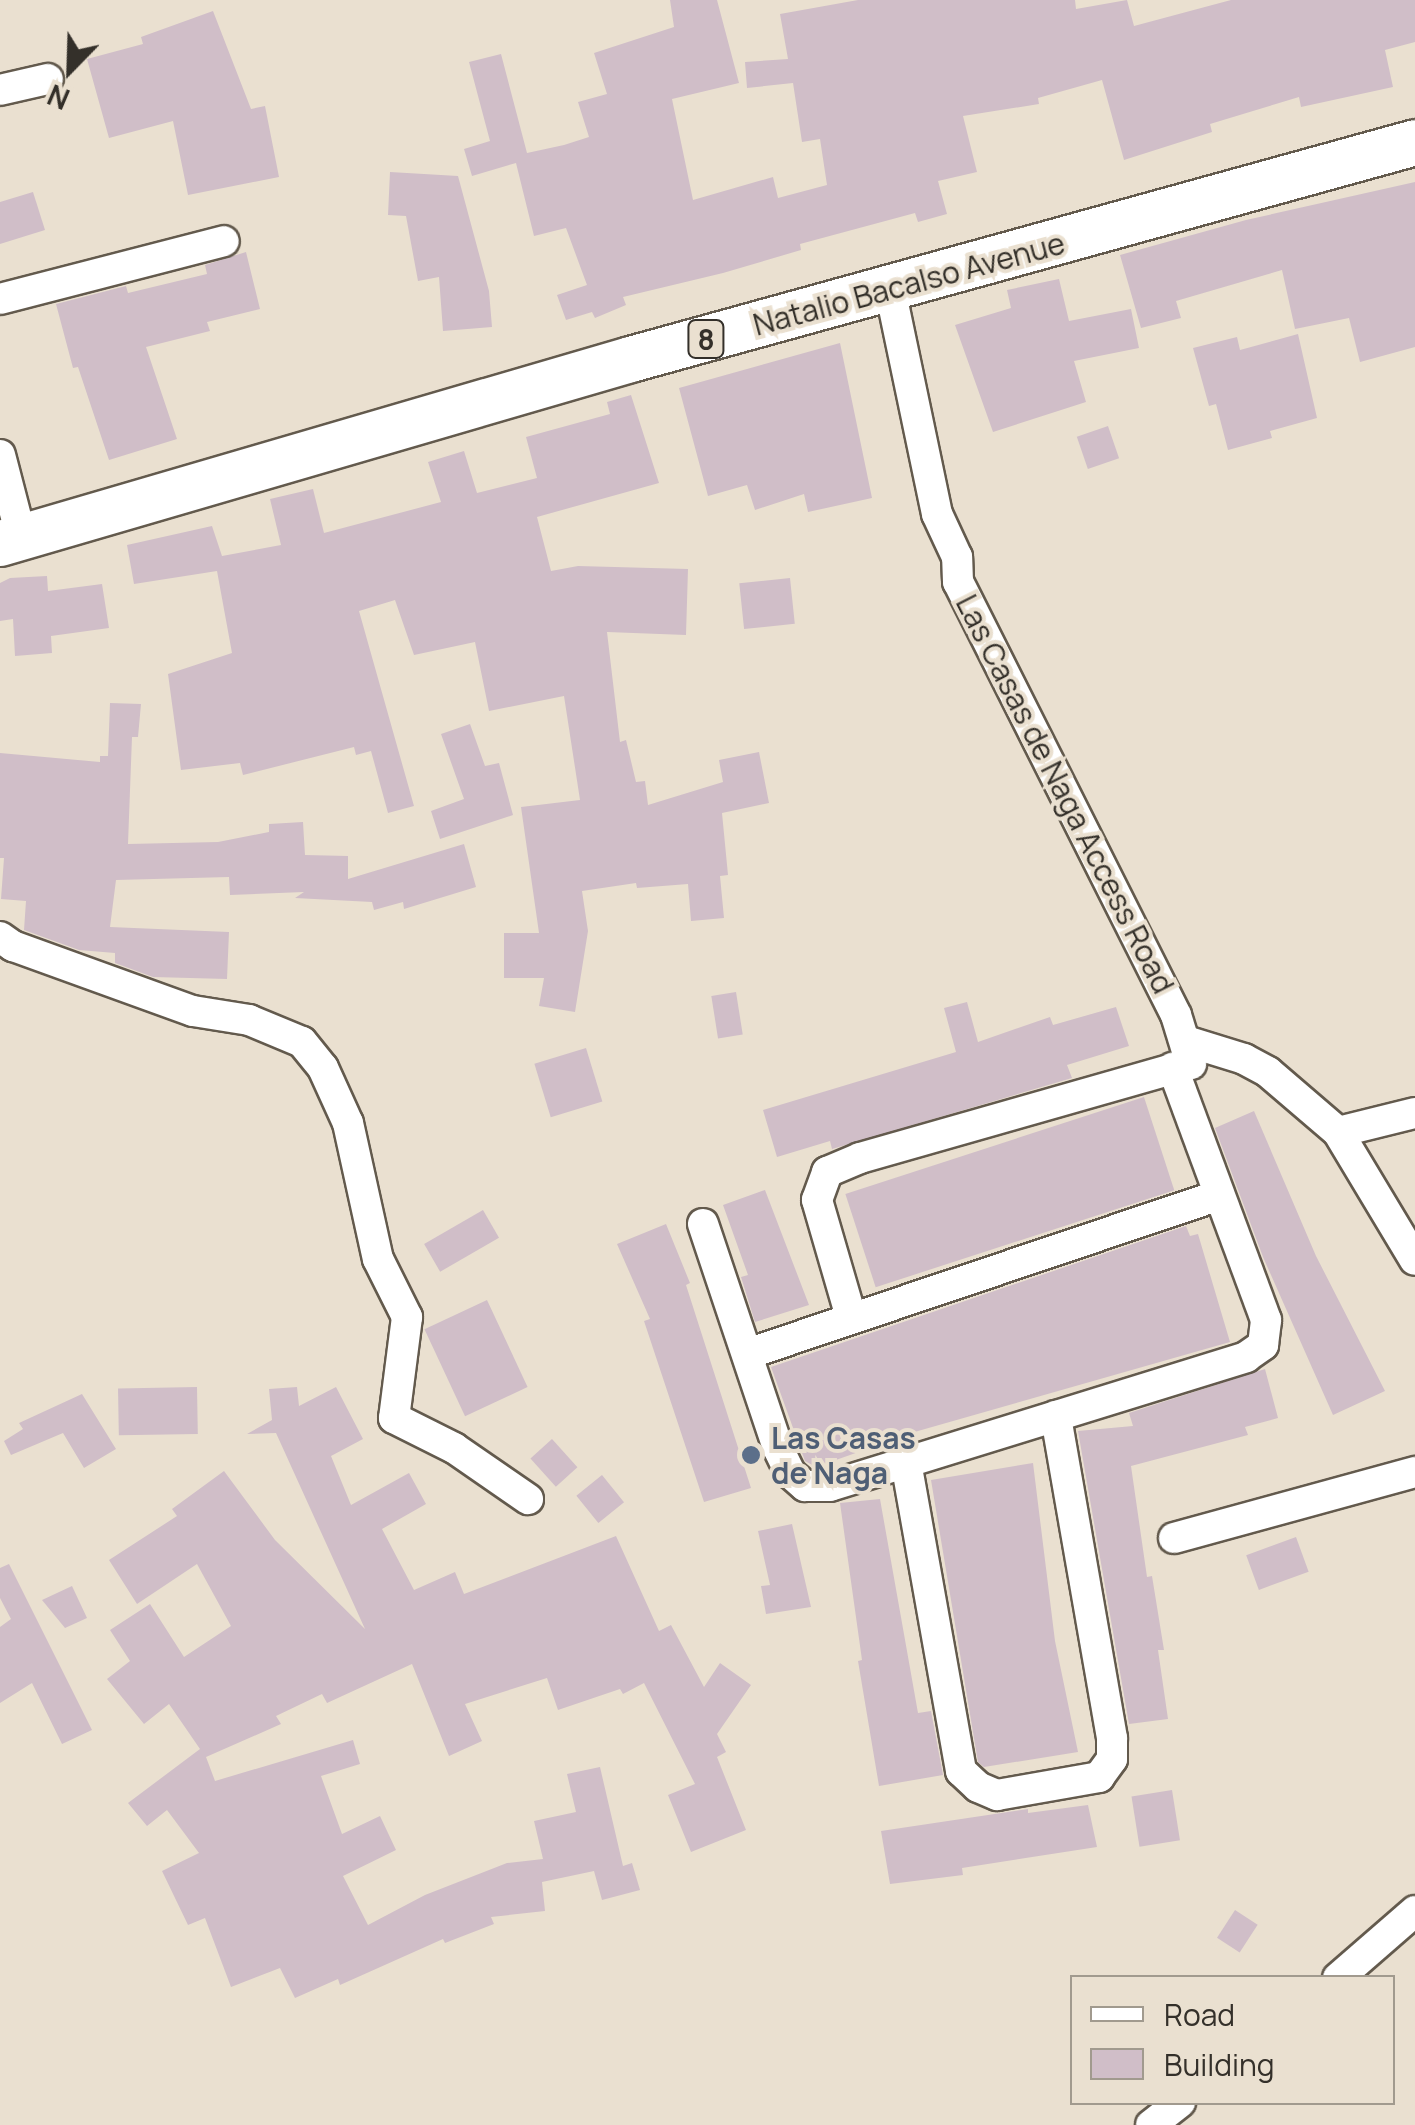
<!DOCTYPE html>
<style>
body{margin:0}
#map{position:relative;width:1415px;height:2125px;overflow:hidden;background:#eae0d0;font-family:Manrope,sans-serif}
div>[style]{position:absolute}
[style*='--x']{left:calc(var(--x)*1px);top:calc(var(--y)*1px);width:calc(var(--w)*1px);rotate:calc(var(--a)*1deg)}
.building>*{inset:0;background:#d0bec8;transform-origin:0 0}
.roads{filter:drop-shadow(2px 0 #635a4d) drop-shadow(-2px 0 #635a4d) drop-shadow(0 2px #635a4d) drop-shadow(0 -2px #635a4d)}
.minor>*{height:30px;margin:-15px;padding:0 15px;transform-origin:15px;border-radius:15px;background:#fff}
.highway>*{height:45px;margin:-22.5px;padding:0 22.5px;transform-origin:22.5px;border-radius:22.5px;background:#fff}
.dots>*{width:28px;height:28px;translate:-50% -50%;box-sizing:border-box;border:5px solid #eae0d0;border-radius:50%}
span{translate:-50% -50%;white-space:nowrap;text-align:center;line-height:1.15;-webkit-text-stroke:8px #eae0d0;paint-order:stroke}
.shield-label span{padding:2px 8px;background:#eae0d0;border:2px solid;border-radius:8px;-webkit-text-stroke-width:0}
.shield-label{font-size:28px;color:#34302a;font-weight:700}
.street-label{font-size:30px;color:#34302a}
.service-label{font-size:30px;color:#4e5e75;font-weight:700}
.left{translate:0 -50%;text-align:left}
.legend{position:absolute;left:1070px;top:1975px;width:325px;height:130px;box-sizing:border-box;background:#eae0d0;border:2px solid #a19a8e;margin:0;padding:12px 18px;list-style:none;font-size:30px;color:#34302a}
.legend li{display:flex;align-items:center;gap:20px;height:50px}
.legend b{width:50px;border:2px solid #a19a8e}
.north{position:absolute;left:20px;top:20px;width:100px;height:100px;-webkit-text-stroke:8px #eae0d0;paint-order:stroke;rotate:203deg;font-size:28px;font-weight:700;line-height:40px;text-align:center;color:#34302a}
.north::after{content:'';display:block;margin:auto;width:35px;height:45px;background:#34302a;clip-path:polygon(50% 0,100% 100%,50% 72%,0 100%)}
</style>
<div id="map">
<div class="building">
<i style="clip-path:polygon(670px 0,717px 0,739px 83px,672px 99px,693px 200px,773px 177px,778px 198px,827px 185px,820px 139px,802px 142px,793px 83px,747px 88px,745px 62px,788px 59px,780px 14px,858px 0,1075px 0,1076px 9px,1127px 0,1134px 26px,1231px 0,1415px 0,1415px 42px,1385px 50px,1393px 87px,1301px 107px,1299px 97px,1210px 124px,1212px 132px,1124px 160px,1102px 80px,1038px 98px,1039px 104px,963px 116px,977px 172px,938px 181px,947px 214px,918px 222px,915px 213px,800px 244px,801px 250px,723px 273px,623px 297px,626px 305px,595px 318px,592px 312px,566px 320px,557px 295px,587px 285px,566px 228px,534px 236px,516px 163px,472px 176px,464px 149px,490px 141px,469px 62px,501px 54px,527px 153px,564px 145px,589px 137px,578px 102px,607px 94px,594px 53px,674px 27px)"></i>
<i style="clip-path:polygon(213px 11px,251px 109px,265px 106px,279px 177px,188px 195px,173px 121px,109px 138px,87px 59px,143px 44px,141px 37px)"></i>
<i style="clip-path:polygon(390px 172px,458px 176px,489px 291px,492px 327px,443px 331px,439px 277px,418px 281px,406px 216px,388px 215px)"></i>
<i style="clip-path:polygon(1415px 182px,1415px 347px,1360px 362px,1349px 318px,1295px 329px,1282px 270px,1176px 301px,1181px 318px,1141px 328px,1120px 255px,1246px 220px)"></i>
<i style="clip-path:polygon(33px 192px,45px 230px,0 244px,0 202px)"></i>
<i style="clip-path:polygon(246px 252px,260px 309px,207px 322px,210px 331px,146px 347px,177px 439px,109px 460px,78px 367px,73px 368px,56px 304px,126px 286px,128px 293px,207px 274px,205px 265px)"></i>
<i style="clip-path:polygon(1059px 279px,1069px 321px,1131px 309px,1139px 348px,1074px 361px,1086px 402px,993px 432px,955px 325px,1011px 308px,1007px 290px)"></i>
<i style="clip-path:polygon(1298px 334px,1317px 418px,1270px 431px,1272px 438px,1228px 450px,1216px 404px,1209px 406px,1193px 348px,1237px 337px,1240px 350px)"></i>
<i style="clip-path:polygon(840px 343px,872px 498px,808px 512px,804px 494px,755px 510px,747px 485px,708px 496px,679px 388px)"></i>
<i style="clip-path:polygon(631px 395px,659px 483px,537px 517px,551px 571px,578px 566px,688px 569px,686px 635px,607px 632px,620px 742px,626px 740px,636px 782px,645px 781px,648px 805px,723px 782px,719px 760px,759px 752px,769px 803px,722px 813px,728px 875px,720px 876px,724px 918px,691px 921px,688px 884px,637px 888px,636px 883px,582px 891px,588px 931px,575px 1012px,539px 1006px,544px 978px,504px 978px,504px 933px,539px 933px,521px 807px,580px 800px,564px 696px,489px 711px,475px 642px,414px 655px,395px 600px,359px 611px,414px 806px,388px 813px,371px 751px,356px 755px,354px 747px,243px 775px,240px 763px,181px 770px,168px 674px,232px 653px,217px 571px,134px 584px,127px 545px,212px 526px,222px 556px,281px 545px,270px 499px,313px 489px,324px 533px,441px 502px,428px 462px,464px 451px,477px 493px,537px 478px,526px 437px,610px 414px,607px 402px)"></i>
<i style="left:1108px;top:426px;width:34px;height:33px;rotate:71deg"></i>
<i style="clip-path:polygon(47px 576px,48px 591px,102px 584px,109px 628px,51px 636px,52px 653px,15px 656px,13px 619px,0 621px,0 583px,10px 578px)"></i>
<i style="left:790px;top:578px;width:46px;height:51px;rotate:84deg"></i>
<i style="clip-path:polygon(110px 703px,141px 704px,138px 737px,132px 737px,128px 844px,218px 842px,269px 832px,269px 824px,303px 822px,305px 855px,348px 856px,348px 879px,464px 844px,476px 887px,404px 909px,403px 902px,374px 910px,372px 902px,295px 898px,304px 892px,230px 895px,229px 877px,116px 880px,110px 927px,229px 932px,227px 979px,153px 977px,115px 963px,115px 953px,79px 950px,24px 930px,26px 901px,1px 899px,4px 858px,0 858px,0 753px,100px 762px,100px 756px,108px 756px)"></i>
<i style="clip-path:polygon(470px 724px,485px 766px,499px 763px,513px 815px,440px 839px,431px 811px,464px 799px,441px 734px)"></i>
<i style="left:736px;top:992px;width:43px;height:25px;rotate:81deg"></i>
<i style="clip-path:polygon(967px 1002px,978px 1042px,1050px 1017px,1053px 1025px,1116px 1007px,1129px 1046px,1067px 1065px,1072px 1078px,832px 1149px,830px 1141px,777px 1157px,763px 1110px,956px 1052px,944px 1008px)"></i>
<i style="left:586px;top:1048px;width:56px;height:54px;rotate:73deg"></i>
<i style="left:1144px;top:1097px;width:98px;height:314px;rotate:72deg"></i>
<i style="clip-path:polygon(1254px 1111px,1316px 1256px,1385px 1391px,1333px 1415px,1263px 1257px,1215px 1128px)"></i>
<i style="clip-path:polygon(765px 1190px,809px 1305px,755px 1322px,741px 1277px,748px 1275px,723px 1205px)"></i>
<i style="left:483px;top:1210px;width:32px;height:68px;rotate:60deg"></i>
<i style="clip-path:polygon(666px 1224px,690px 1283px,686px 1285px,751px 1488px,704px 1502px,644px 1321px,650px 1319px,617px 1244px)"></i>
<i style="clip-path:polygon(1186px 1226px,1190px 1236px,1198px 1234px,1230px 1342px,918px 1431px,816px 1467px,805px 1461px,771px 1367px)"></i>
<i style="left:487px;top:1300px;width:96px;height:69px;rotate:65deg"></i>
<i style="clip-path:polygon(1265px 1369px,1278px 1418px,1245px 1427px,1248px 1435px,1131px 1466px,1147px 1577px,1152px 1576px,1164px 1650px,1158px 1650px,1168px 1719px,1129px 1724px,1078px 1431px,1133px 1426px,1129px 1413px)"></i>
<i style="left:197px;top:1387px;width:47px;height:79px;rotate:89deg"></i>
<i style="clip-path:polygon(297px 1387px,299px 1406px,336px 1387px,363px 1439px,331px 1456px,351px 1505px,409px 1473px,426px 1504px,382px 1529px,414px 1590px,455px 1572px,464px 1594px,616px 1536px,659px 1631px,671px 1625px,704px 1687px,720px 1663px,751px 1685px,717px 1734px,726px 1752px,717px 1757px,746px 1830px,691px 1852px,668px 1795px,695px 1784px,644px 1683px,623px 1694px,620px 1689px,558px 1710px,547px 1678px,465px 1704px,482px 1741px,449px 1756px,412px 1664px,327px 1703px,322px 1694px,276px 1716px,281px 1724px,206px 1757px,215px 1781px,353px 1740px,360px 1764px,321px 1776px,342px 1834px,380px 1816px,396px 1850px,343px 1876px,368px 1925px,425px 1895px,507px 1863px,543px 1859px,534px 1821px,576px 1812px,567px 1774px,600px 1767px,623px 1866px,632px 1863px,640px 1890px,602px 1900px,594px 1871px,542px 1882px,545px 1911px,491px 1917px,494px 1924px,445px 1943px,443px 1939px,340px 1985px,338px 1979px,295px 1998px,280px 1968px,231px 1987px,205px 1918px,188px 1925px,162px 1871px,199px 1853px,167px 1810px,147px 1826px,128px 1803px,200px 1749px,169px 1704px,144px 1724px,107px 1679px,130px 1661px,110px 1630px,150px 1604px,184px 1657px,231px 1626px,197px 1564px,137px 1604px,109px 1560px,177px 1516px,172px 1509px,224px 1471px,275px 1540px,365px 1629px,276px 1433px,247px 1434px,272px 1420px,269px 1389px)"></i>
<i style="clip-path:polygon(82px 1394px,116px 1449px,84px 1468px,63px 1433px,11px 1455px,4px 1441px,23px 1429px,19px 1423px)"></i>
<i style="left:552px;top:1439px;width:38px;height:29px;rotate:48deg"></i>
<i style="clip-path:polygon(1033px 1463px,1055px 1641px,1078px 1752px,984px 1767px,978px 1762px,931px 1480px)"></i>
<i style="left:602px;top:1475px;width:35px;height:33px;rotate:51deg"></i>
<i style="clip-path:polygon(880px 1499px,918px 1713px,931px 1711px,943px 1775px,879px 1786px,858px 1661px,862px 1660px,840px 1503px)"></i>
<i style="clip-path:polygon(792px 1524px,811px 1607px,766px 1614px,761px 1586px,770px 1585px,758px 1531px)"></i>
<i style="left:1296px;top:1537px;width:37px;height:53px;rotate:70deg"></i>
<i style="clip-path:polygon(9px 1564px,92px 1730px,62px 1744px,32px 1683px,0 1703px,0 1627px,11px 1619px,0 1598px,0 1568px)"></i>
<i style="clip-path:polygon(72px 1586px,87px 1618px,65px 1628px,42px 1600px)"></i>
<i style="left:1172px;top:1790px;width:51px;height:41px;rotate:81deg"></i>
<i style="clip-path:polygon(1088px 1805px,1097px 1847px,962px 1868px,963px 1875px,890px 1884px,881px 1831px,1028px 1809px,1028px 1813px)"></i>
<i style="left:1235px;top:1910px;width:27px;height:33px;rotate:33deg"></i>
</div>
<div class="roads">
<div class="minor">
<i style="--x:0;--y:90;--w:49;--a:-12.9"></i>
<i style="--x:0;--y:299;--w:231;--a:-14.5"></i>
<i style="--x:0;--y:455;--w:84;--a:75.5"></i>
<i style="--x:0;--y:937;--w:16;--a:35"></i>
<i style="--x:13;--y:946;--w:191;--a:19.9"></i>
<i style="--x:193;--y:1011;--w:57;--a:9.1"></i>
<i style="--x:249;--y:1020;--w:57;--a:22.5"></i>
<i style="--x:302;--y:1042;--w:33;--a:51"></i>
<i style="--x:323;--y:1068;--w:60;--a:65.6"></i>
<i style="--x:348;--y:1123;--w:139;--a:77.6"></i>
<i style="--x:378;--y:1259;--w:65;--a:63.4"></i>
<i style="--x:407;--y:1317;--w:102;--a:97.3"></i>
<i style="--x:394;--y:1418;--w:67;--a:26.6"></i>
<i style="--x:454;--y:1448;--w:90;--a:34.6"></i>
<i style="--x:1186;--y:1041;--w:61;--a:17.2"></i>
<i style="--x:1244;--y:1059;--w:27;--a:28"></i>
<i style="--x:1268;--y:1072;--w:92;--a:40.6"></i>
<i style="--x:1338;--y:1132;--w:149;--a:59"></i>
<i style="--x:1338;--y:1132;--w:79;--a:-13.9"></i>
<i style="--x:703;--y:1224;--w:236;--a:71.5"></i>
<i style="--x:778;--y:1448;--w:28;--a:64"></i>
<i style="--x:790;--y:1473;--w:20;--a:41"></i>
<i style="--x:805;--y:1486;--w:25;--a:0"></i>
<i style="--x:830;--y:1486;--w:436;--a:-17.2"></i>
<i style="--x:1246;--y:1357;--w:21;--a:-35"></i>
<i style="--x:1263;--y:1345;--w:25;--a:-83"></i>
<i style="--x:1266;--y:1320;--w:269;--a:-110.3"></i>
<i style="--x:851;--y:1317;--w:122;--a:-106.2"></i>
<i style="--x:817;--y:1200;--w:30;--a:-70"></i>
<i style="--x:827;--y:1172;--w:36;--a:-23"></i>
<i style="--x:860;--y:1158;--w:344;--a:-15.9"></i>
<i style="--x:1191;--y:1064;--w:51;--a:-107"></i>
<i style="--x:1176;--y:1015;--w:485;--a:-116.7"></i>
<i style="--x:958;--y:582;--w:25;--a:-92"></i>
<i style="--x:957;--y:557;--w:47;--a:-114.9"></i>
<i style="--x:937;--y:514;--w:229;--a:-101.8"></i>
<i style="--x:747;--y:1354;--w:498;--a:-18.6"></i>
<i style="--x:906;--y:1462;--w:314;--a:79.9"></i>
<i style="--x:961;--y:1771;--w:23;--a:43"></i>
<i style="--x:978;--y:1787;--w:21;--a:23"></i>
<i style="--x:997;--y:1795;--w:104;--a:-10"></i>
<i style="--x:1099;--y:1777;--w:22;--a:-54"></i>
<i style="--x:1112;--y:1759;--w:21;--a:-90"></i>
<i style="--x:1112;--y:1738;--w:327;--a:-99.9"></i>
<i style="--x:1174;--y:1538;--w:250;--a:-15.3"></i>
<i style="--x:1338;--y:1978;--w:102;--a:-41"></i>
<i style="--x:1151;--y:2125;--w:37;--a:-38"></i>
</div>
<div class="highway">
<i style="--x:0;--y:543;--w:656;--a:-16.28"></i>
<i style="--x:630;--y:359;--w:814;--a:-15.45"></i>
</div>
</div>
<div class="dots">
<i style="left:751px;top:1455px;background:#5c6f8a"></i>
</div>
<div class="shield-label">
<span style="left:706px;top:339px">8</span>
</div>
<div class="street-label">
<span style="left:909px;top:284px;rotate:-15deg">Natalio Bacalso Avenue</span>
<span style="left:1065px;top:794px;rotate:63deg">Las Casas de Naga Access Road</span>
</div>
<div class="service-label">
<span class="left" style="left:771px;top:1455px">Las Casas<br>de Naga</span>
</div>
<ul class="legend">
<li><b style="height:12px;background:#fff"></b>Road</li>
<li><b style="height:28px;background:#d0bec8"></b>Building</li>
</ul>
<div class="north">N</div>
</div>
